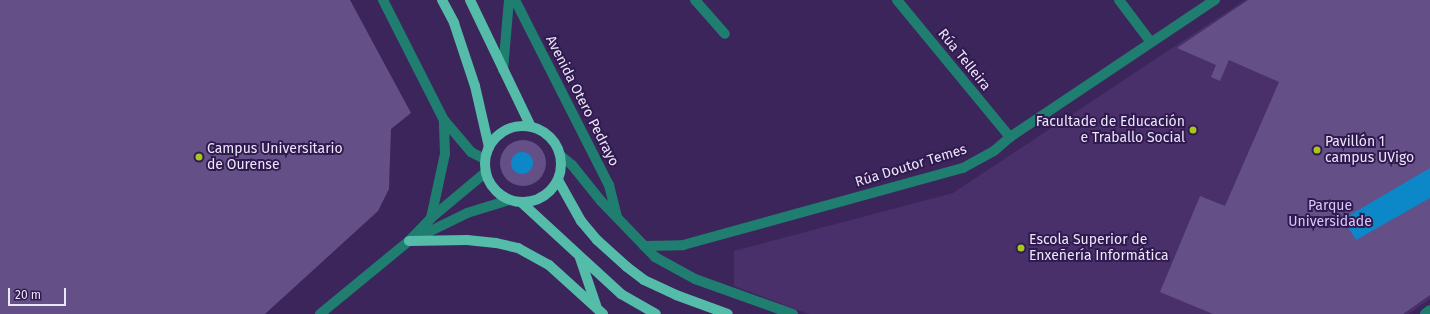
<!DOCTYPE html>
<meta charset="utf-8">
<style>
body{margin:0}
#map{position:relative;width:1430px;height:314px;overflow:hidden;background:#3b255b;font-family:"Fira Sans",sans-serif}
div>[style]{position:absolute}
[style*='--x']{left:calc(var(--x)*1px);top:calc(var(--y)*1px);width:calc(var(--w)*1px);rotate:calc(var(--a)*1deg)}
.built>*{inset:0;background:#49306b}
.green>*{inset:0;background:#645086}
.round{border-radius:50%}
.water>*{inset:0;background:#0c87c7}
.minor>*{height:10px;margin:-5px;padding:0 5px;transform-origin:5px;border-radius:5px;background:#1f7e70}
.primary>*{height:10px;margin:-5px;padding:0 5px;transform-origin:5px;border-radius:5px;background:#55bcaa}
.primary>.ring{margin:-5px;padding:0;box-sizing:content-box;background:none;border:10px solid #55bcaa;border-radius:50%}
.dots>*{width:11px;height:11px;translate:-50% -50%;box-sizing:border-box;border:2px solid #311a4f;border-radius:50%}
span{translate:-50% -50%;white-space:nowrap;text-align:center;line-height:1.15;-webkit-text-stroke:4px #311a4f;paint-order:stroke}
.street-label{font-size:14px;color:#ece6fa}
.poi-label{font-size:14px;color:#ece6fa}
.right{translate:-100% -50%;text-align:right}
.left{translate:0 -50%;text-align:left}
.park-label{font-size:14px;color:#dacaf9}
.scale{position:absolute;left:8px;top:288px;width:58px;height:18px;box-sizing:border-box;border:2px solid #ece6fa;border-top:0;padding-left:5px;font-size:12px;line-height:14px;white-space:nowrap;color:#ece6fa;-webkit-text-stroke:3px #311a4f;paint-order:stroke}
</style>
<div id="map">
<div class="built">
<i style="clip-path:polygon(1245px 0,1430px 0,1430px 299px,1408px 314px,809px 314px,734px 286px,734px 251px,953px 193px)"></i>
</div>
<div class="green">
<i style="clip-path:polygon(0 0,350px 0,411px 113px,391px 129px,389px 189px,378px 211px,265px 314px,0 314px)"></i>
<i style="clip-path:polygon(1248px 0,1430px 0,1430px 295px,1403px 314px,1213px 314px,1160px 292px,1200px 196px,1225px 206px,1279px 82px,1229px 60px,1220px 81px,1211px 77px,1216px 65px,1177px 48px)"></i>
<i class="round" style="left:500px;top:140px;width:46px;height:46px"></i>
</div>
<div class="water">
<i class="round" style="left:511px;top:152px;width:22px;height:22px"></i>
<i style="clip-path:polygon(1430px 168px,1430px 198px,1356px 240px,1343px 219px)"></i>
</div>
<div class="minor">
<i style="--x:383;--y:0;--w:135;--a:63.1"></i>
<i style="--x:444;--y:120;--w:42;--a:49.8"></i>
<i style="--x:471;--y:152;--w:16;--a:27"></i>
<i style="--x:515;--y:0;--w:208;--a:63.1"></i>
<i style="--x:609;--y:185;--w:32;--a:76"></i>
<i style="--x:695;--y:0;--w:45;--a:48.6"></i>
<i style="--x:897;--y:0;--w:178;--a:50.5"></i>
<i style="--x:1119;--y:0;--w:51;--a:52.9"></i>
<i style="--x:503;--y:70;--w:70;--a:-85.1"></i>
<i style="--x:560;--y:155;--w:16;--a:40"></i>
<i style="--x:572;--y:165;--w:46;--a:51.1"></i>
<i style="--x:601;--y:201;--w:78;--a:46"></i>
<i style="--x:655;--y:257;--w:46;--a:28.8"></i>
<i style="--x:695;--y:279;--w:104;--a:19.7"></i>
<i style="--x:431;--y:218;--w:66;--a:-77.7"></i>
<i style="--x:445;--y:154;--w:34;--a:-92"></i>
<i style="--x:412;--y:240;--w:61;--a:-26.1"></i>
<i style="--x:467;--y:213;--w:44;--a:-17.2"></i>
<i style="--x:644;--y:246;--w:39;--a:-1"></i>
<i style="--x:683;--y:245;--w:290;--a:-15.4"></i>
<i style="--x:963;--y:168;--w:35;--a:-29"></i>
<i style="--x:994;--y:151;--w:21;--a:-41"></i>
<i style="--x:1010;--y:137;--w:247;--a:-33.8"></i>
<i style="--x:320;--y:314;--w:115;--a:-39.4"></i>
<i style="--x:409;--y:241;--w:32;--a:-46"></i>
<i style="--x:431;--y:218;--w:72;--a:-39.9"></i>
<i style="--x:1425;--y:314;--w:6;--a:-39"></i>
</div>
<div class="primary">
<i style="--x:442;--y:0;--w:26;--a:62"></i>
<i style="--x:454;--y:23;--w:66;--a:71.6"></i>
<i style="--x:475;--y:86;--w:63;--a:77.1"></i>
<i style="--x:470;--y:0;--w:141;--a:64.3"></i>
<i class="ring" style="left:485px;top:126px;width:66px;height:66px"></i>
<i style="--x:558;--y:180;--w:47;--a:60.7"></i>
<i style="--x:581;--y:221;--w:25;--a:50"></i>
<i style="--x:597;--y:240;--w:40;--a:42"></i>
<i style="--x:627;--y:267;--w:21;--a:37"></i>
<i style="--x:644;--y:280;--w:35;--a:25"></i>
<i style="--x:676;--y:295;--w:55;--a:20.1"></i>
<i style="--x:521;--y:202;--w:136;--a:42.6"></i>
<i style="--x:621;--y:294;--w:40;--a:29.7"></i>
<i style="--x:409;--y:241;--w:58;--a:-1"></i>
<i style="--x:467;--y:240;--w:29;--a:6"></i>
<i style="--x:496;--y:243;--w:23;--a:13"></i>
<i style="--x:518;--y:248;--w:35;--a:29"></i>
<i style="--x:549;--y:265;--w:73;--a:42.2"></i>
<i style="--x:580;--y:258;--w:50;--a:71.2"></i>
</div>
<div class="dots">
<i style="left:1193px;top:130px;background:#a8c71c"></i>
<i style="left:1317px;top:150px;background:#a8c71c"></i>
<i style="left:199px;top:157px;background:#a8c71c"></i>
<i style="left:1021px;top:248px;background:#a8c71c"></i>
</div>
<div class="street-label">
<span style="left:964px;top:60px;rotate:51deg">Rúa Telleira</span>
<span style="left:582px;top:101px;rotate:63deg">Avenida Otero Pedrayo</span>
<span style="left:911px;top:166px;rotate:-17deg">Rúa Doutor Temes</span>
</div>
<div class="poi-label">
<span class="right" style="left:1185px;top:130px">Facultade de Educación<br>e Traballo Social</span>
<span class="left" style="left:1325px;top:150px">Pavillón 1<br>campus UVigo</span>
<span class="left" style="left:207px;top:157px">Campus Universitario<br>de Ourense</span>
<span class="left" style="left:1029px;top:248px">Escola Superior de<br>Enxeñería Informática</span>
</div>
<div class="park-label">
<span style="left:1330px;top:214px">Parque<br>Universidade</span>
</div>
<div class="scale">20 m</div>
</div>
